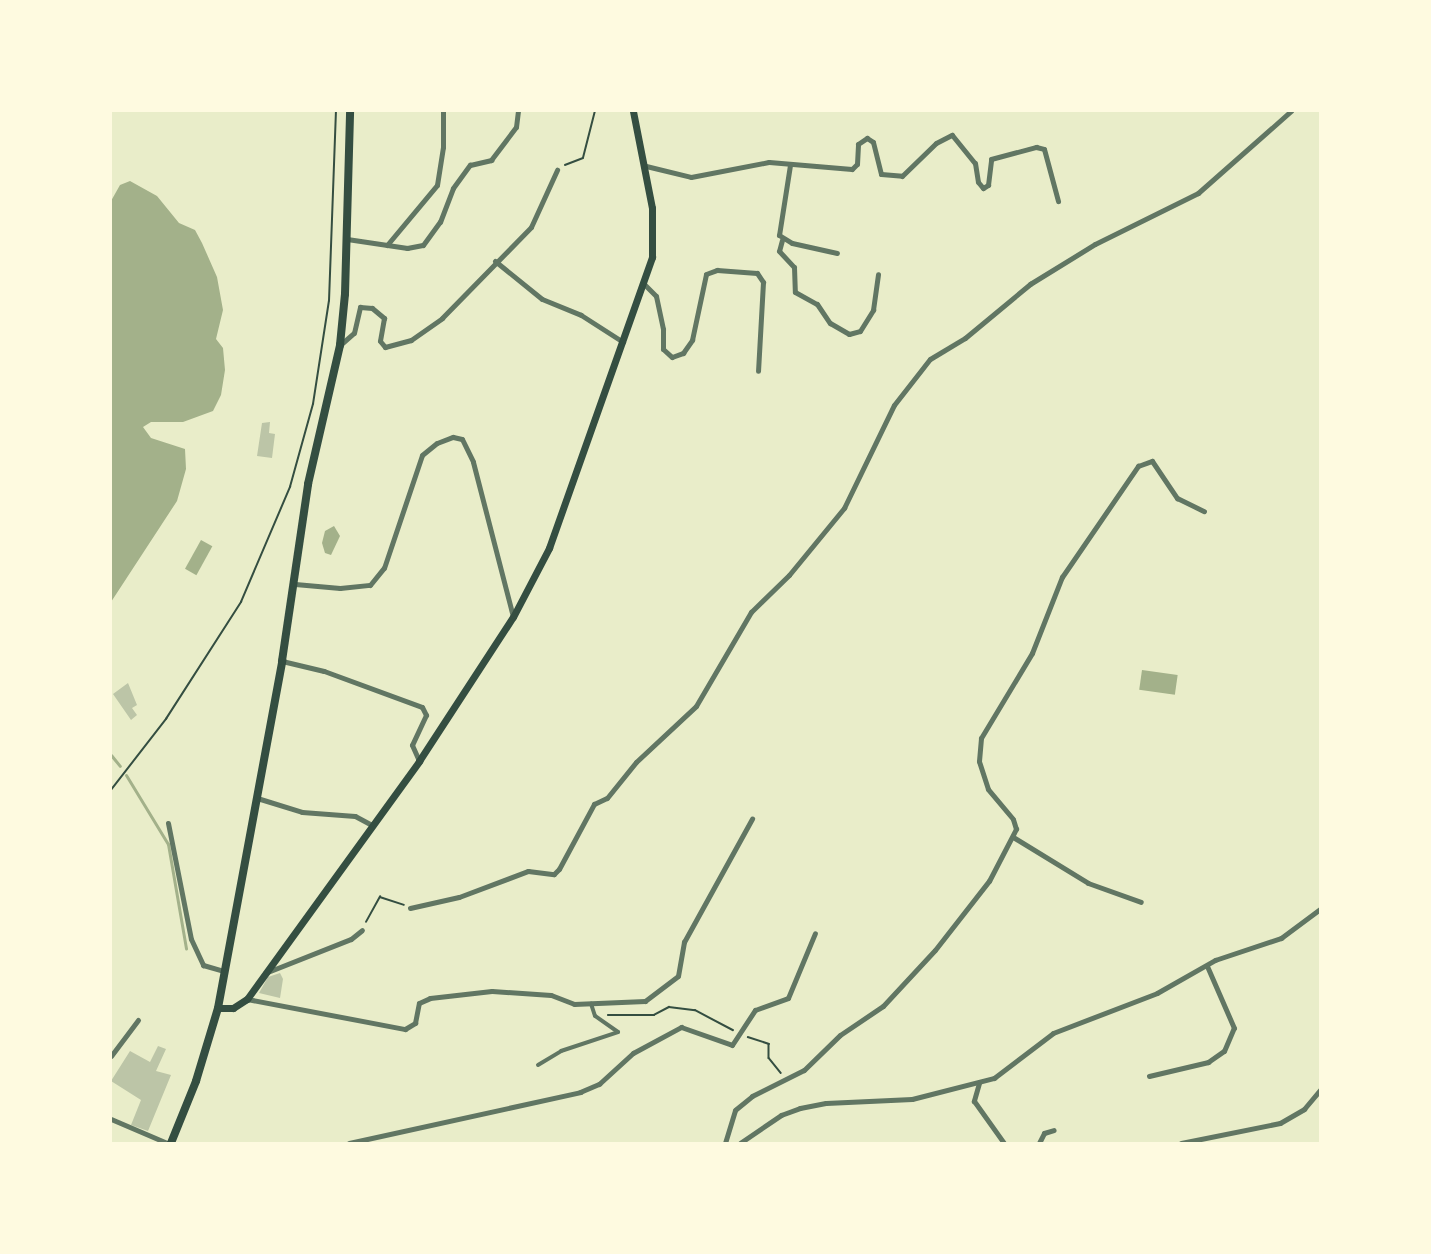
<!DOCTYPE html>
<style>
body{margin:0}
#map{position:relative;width:1431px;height:1254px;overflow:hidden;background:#e9edc9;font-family:Helvetica,sans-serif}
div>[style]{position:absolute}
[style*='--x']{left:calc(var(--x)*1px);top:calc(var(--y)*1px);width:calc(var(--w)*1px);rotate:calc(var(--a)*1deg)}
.water>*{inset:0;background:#a3b18a;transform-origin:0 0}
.stream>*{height:3px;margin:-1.5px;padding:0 1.5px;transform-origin:1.5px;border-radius:1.5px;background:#a3b18a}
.building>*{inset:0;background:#bcc5a7}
.path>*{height:1.5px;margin:-0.75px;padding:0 0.75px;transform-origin:0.75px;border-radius:0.75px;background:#344e41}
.pedestrian>*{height:4px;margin:-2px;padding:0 2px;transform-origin:2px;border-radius:2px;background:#617663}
.minor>*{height:5px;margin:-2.5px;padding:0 2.5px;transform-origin:2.5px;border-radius:2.5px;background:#617663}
.secondary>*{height:7px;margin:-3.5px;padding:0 3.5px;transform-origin:3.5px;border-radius:3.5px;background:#344e41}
.primary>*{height:8px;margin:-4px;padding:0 4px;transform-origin:4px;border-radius:4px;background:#344e41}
span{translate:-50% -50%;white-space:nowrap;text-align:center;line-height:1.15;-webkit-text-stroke:5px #fefae0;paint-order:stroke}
.frame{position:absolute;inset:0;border:112px solid #fefae0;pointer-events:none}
</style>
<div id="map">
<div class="water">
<i style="clip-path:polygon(130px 181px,157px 196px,179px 223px,195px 230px,202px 243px,217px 277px,223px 310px,216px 339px,223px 348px,225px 370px,221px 395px,213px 411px,183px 422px,151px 422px,143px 427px,151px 438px,185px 449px,186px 469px,177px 501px,111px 602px,111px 201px,120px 185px)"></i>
<i style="clip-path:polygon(334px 526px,340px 536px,331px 555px,325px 553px,322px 543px,325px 531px)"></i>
<i style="left:201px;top:540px;width:13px;height:33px;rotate:29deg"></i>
<i style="left:1142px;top:670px;width:36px;height:20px;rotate:8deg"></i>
</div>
<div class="stream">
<i style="--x:111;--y:755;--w:14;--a:51"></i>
<i style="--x:126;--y:775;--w:81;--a:58.7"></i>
<i style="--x:168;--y:844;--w:106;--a:80.2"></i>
</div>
<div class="building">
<i style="clip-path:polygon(270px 422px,269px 433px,275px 434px,272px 458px,257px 456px,262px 423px)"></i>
<i style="clip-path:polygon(128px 683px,137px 705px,132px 708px,137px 715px,131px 720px,113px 694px)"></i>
<i style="clip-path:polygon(280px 973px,283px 979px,280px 998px,259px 993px,268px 977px)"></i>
<i style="clip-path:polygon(158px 1046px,166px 1049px,156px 1071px,171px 1075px,148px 1131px,131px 1125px,141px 1100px,111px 1081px,130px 1051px,150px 1062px)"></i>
</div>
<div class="path">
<i style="--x:565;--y:165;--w:19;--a:-21"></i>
<i style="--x:583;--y:158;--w:49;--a:-75.7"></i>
<i style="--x:111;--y:790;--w:90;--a:-52.2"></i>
<i style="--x:166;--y:719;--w:139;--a:-57.3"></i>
<i style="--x:241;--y:602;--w:125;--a:-66.9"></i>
<i style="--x:290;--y:487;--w:86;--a:-74.5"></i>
<i style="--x:313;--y:404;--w:104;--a:-81.2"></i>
<i style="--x:329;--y:301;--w:190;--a:-87.9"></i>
<i style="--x:366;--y:922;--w:29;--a:-61"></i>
<i style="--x:380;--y:897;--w:25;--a:18"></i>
<i style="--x:608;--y:1015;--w:46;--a:0"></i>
<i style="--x:654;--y:1015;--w:17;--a:-28"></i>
<i style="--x:669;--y:1007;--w:26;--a:7"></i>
<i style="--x:695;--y:1010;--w:43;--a:27.8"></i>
<i style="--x:748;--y:1037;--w:22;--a:18"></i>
<i style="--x:769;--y:1044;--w:14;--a:90"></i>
<i style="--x:769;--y:1058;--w:19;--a:51"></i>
</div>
<div class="pedestrian">
<i style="--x:538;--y:1065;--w:27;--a:-31"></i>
<i style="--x:561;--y:1051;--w:60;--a:-18.4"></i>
<i style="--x:618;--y:1032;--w:28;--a:-145"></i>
<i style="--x:595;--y:1016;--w:13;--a:-108"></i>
</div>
<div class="minor">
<i style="--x:790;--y:165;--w:71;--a:98.9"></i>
<i style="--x:779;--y:235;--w:15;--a:32"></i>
<i style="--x:792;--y:243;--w:46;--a:12.5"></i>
<i style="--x:646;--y:166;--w:46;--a:13.7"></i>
<i style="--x:691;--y:177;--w:79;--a:-10.9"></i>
<i style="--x:769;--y:162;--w:83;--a:4.8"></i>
<i style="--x:852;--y:169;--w:7;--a:-45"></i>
<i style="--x:857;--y:164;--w:20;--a:-87"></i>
<i style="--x:858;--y:144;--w:11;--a:-34"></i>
<i style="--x:867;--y:138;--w:7;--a:34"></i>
<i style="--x:873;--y:142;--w:33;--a:76"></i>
<i style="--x:881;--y:174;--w:21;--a:5"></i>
<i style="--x:902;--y:176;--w:47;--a:-44.1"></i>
<i style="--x:936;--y:143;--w:18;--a:-27"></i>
<i style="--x:952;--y:135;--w:36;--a:51"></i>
<i style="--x:975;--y:163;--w:19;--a:81"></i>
<i style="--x:978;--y:182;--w:8;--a:50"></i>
<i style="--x:983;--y:188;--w:6;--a:-31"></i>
<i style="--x:988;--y:185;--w:26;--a:-83"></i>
<i style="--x:991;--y:159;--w:47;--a:-14.9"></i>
<i style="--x:1036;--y:147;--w:8;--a:14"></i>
<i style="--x:1044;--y:149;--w:54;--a:74.9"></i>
<i style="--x:347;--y:239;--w:61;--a:8.5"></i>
<i style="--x:407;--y:248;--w:16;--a:-11"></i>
<i style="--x:423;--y:245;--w:29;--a:-54"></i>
<i style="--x:440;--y:222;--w:36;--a:-69"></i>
<i style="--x:453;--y:188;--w:29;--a:-54"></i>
<i style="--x:470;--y:165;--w:22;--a:-13"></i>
<i style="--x:491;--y:160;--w:41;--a:-52.9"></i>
<i style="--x:516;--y:127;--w:16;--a:-83"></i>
<i style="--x:782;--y:240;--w:11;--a:105"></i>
<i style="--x:779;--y:251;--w:22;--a:47"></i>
<i style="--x:794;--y:267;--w:25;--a:88"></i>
<i style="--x:795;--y:292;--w:25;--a:29"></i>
<i style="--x:817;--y:304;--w:23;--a:56"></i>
<i style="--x:830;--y:323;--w:22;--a:30"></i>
<i style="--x:849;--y:334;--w:11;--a:-15"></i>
<i style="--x:860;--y:331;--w:25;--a:-58"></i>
<i style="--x:873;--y:310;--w:36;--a:-82"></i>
<i style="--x:387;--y:245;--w:78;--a:-50.2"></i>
<i style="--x:437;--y:185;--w:38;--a:-81"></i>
<i style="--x:443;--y:147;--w:36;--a:-90"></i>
<i style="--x:495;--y:261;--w:60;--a:39"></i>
<i style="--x:542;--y:299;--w:42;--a:22.3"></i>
<i style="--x:581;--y:315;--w:50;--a:32.7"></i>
<i style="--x:644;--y:284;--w:17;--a:45"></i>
<i style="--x:656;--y:296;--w:34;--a:78"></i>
<i style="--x:663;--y:329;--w:20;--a:90"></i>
<i style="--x:663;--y:349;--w:12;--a:42"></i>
<i style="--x:672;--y:357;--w:12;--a:-20"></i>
<i style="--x:683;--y:353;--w:16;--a:-55"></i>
<i style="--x:692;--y:340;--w:67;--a:-78"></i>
<i style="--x:706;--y:274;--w:12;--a:-20"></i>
<i style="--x:717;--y:270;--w:40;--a:4.3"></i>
<i style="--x:757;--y:273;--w:11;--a:56"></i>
<i style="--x:763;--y:282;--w:89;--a:93.2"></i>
<i style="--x:340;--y:345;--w:18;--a:-41"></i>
<i style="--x:354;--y:333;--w:27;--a:-77"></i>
<i style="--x:360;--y:307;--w:12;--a:5"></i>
<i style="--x:372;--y:308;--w:16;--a:40"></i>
<i style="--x:384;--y:318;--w:23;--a:100"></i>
<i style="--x:380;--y:341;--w:8;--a:50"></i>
<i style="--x:385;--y:347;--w:27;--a:-15"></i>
<i style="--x:411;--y:340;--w:38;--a:-35"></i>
<i style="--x:442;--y:318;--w:127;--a:-45.6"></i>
<i style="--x:531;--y:227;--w:63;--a:-65.5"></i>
<i style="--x:295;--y:584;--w:45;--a:5.1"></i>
<i style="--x:340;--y:588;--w:30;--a:-6"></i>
<i style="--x:370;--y:585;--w:22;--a:-51"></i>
<i style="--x:384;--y:568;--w:119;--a:-71.4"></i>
<i style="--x:422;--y:455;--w:19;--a:-39"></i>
<i style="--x:437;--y:443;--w:17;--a:-21"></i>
<i style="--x:453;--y:437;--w:9;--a:13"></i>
<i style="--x:462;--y:439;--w:25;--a:64"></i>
<i style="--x:473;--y:462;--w:160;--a:75.5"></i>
<i style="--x:282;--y:661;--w:43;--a:13.4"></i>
<i style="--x:324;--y:671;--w:104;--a:20.2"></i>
<i style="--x:422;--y:707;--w:9;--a:63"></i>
<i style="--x:426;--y:715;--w:33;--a:115"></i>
<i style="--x:412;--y:745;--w:17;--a:66"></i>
<i style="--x:257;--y:798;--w:47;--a:17.3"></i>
<i style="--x:302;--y:812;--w:53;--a:4.3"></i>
<i style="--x:355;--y:816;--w:19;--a:28"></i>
<i style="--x:168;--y:823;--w:118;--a:78.8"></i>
<i style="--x:191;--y:939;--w:29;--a:65"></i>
<i style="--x:203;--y:965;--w:22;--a:16"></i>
<i style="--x:1013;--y:837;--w:88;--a:31.5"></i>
<i style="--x:1088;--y:883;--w:56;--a:19.7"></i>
<i style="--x:410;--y:908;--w:50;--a:-12.7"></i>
<i style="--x:459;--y:897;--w:74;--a:-20.6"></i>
<i style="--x:528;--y:871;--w:26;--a:7"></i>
<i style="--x:554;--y:874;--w:7;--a:-45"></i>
<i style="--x:559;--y:869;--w:74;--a:-61.7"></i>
<i style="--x:594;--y:804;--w:14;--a:-25"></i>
<i style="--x:607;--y:798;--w:46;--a:-51.1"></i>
<i style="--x:636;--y:762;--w:82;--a:-43"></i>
<i style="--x:696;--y:706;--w:109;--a:-59.7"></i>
<i style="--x:751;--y:612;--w:53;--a:-44.2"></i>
<i style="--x:789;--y:575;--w:87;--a:-50.6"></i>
<i style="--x:844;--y:508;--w:114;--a:-64.1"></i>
<i style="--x:894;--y:405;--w:58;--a:-52"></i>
<i style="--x:930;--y:359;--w:41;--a:-31"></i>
<i style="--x:965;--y:338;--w:85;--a:-39.7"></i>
<i style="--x:1030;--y:284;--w:76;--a:-31.6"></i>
<i style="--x:1095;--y:244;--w:115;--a:-26.3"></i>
<i style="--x:1198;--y:193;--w:124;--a:-41.4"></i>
<i style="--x:265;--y:973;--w:92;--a:-21.6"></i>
<i style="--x:351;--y:939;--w:14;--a:-39"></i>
<i style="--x:247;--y:999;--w:161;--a:10.8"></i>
<i style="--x:405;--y:1029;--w:12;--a:-31"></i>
<i style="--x:415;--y:1023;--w:20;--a:-79"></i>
<i style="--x:419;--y:1003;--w:12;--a:-24"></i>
<i style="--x:430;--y:998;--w:62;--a:-6.4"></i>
<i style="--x:492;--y:991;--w:59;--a:3.9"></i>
<i style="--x:551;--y:995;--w:25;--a:21"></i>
<i style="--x:574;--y:1004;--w:71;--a:-2.4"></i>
<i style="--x:645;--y:1001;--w:41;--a:-37.1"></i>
<i style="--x:678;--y:976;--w:35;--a:-80"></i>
<i style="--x:684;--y:942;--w:141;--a:-61.1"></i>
<i style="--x:111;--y:1056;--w:45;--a:-53.1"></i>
<i style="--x:1149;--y:1076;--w:61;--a:-13.3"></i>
<i style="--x:1208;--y:1062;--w:19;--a:-35"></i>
<i style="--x:1224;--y:1051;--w:25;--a:-67"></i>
<i style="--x:1234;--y:1028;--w:68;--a:-113.5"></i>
<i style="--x:979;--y:1083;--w:19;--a:106"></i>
<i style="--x:974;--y:1101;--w:52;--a:54.5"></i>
<i style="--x:111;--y:1119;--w:61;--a:23.2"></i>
<i style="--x:349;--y:1143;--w:237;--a:-12.4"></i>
<i style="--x:580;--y:1092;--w:21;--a:-23"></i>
<i style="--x:599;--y:1084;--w:46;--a:-42.4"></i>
<i style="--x:633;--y:1053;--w:55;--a:-28.4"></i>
<i style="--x:681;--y:1027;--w:54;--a:19.4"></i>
<i style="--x:732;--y:1045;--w:42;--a:-56.7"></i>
<i style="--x:755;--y:1010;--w:35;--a:-20"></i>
<i style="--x:788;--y:998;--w:70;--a:-67.4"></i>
<i style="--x:725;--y:1143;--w:34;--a:-73"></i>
<i style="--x:735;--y:1110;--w:22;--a:-39"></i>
<i style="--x:752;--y:1096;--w:58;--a:-26.6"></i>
<i style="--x:804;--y:1070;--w:50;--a:-44.2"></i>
<i style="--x:840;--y:1035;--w:52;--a:-34"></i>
<i style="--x:883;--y:1006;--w:76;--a:-47.1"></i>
<i style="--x:935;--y:950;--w:88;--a:-52"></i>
<i style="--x:989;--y:881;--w:59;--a:-62.6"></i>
<i style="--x:1016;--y:829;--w:10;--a:-107"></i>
<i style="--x:1013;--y:819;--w:39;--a:-130"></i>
<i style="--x:988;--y:789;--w:29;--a:-108"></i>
<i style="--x:979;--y:761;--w:23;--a:-85"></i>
<i style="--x:981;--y:738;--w:99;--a:-59"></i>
<i style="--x:1032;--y:653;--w:82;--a:-68.5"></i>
<i style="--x:1062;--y:577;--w:135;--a:-55.6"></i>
<i style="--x:1138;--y:466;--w:15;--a:-20"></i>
<i style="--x:1152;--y:461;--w:45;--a:56"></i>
<i style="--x:1177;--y:498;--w:30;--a:26"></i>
<i style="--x:740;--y:1143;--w:50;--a:-34.3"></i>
<i style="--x:781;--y:1115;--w:20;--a:-20"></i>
<i style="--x:800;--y:1108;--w:26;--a:-11"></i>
<i style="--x:826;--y:1103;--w:86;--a:-2.7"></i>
<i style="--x:912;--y:1099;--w:85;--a:-14.4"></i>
<i style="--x:994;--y:1078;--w:74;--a:-37.3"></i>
<i style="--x:1053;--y:1033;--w:111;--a:-21"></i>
<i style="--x:1157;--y:993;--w:67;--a:-29.6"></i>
<i style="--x:1215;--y:960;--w:70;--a:-18.4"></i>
<i style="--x:1281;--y:938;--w:49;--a:-36.6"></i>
<i style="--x:1039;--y:1143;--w:11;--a:-63"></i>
<i style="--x:1044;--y:1133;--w:10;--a:-17"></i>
<i style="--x:1181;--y:1143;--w:101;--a:-11.4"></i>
<i style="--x:1280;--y:1123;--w:28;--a:-30"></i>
<i style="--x:1304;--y:1109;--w:25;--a:-50"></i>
</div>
<div class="secondary">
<i style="--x:218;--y:1008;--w:15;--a:0"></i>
<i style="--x:233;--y:1008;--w:17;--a:-33"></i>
<i style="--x:247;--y:999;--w:294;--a:-54.1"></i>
<i style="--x:419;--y:761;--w:172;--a:-56.9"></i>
<i style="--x:513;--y:617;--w:78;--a:-62.4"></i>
<i style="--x:549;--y:548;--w:309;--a:-70.5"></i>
<i style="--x:652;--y:257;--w:49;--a:-90"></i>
<i style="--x:652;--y:208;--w:99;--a:-101.1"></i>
</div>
<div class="primary">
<i style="--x:171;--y:1143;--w:67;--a:-68"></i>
<i style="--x:196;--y:1081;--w:76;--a:-73.2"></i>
<i style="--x:218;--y:1008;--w:353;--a:-79.5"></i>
<i style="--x:282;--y:661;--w:179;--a:-81.6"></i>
<i style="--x:308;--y:484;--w:143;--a:-77"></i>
<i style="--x:340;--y:345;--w:51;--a:-84.4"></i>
<i style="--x:345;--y:294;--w:183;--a:-88.4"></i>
</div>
<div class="frame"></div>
</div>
